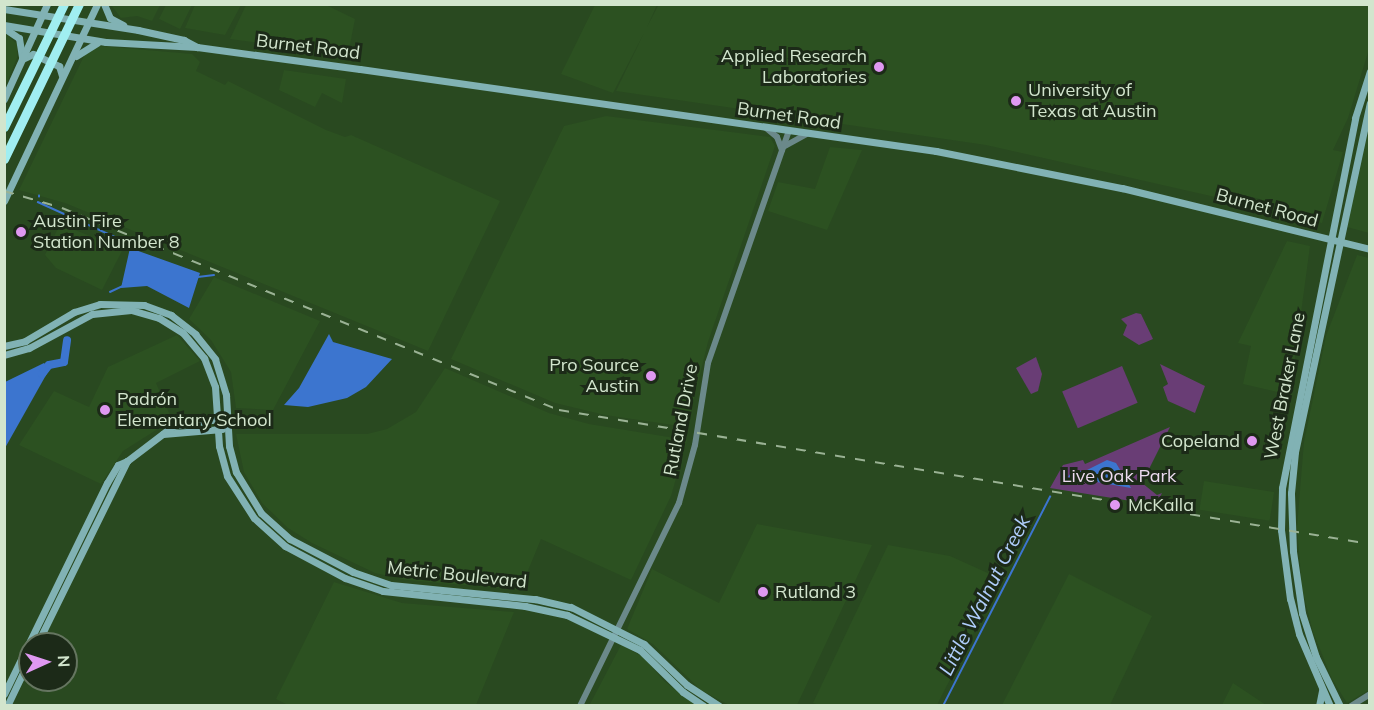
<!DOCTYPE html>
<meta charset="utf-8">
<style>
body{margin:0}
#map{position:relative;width:1374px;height:710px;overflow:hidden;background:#294920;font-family:Mulish,sans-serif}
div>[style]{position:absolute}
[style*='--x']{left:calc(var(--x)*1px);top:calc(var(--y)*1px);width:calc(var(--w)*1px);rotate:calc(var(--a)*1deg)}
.built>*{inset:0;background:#2c5121;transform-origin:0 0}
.green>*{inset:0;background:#693d75;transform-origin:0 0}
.water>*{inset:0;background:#3c75cf}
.stream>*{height:1.5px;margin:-0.75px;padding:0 0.75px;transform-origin:0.75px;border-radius:0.75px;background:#3c75cf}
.river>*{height:8px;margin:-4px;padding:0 4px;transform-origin:4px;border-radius:4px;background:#3c75cf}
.tertiary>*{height:6px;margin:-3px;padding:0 3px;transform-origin:3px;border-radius:3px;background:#6b898a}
.secondary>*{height:7px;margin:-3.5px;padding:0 3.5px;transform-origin:3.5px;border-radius:3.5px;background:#81b2b4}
.rail>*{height:1.5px;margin-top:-0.75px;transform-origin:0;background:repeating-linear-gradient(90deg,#9ab294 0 10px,transparent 0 20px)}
.motorway-bridge>*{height:9px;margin:-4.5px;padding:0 4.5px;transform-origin:4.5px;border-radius:4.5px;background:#a0eef1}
.dots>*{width:16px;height:16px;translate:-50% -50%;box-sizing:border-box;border:3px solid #1c2a18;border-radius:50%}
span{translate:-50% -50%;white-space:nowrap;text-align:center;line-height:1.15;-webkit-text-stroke:6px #1c2a18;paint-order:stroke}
.street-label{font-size:18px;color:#d2e5cd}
.poi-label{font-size:18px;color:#d2e5cd}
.right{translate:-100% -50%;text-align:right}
.left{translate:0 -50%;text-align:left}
.park-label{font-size:18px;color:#eddbf1}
.water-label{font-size:20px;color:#b0cdfb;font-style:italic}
.frame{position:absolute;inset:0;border:6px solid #d2e5cd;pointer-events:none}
.north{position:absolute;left:18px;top:632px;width:60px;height:60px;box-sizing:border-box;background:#1c2a18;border:2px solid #657560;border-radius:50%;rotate:87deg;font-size:16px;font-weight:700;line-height:24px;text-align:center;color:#d2e5cd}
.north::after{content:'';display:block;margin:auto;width:21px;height:27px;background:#df98f1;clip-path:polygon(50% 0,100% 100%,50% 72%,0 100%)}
</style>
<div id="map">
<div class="built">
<i style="clip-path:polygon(659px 4px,1369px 5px,1369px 49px,1348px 118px,1333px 150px,1343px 152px,1322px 223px,1257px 207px,1260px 199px,1248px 196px,1246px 204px,986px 145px,616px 91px,644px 33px,613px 93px,561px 74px,595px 5px,657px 5px,647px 27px)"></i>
<i style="clip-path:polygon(111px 5px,111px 4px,160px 5px,152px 21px,137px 16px,121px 18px)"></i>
<i style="clip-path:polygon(166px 5px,192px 5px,180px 29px,159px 19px)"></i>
<i style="clip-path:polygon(195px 5px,195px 4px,241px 5px,225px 35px,185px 28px)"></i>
<i style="clip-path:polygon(246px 5px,326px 5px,355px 19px,348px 55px,230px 39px)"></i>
<i style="clip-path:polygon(5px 33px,17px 44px,17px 58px,5px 87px)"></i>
<i style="clip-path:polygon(100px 46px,192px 54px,200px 62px,196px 71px,225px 85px,228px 81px,326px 130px,345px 137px,351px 135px,500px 201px,428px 351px,65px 203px,19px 190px,85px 54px)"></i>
<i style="clip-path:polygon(284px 70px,346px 79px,342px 103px,322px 93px,315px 107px,279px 90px)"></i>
<i style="clip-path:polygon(606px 116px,770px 137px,775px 146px,708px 342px,687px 427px,605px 415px,555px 403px,451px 359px,564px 126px)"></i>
<i style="clip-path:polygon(1369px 127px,1369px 233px,1347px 227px)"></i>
<i style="clip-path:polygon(830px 147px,862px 150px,827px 230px,768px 211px,778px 182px,815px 189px)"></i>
<i style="clip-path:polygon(60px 224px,123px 249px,102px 290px,56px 268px,45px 255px)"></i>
<i style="clip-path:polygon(1287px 241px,1310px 246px,1290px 395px,1243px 384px,1251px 346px,1238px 343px)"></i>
<i style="clip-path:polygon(1357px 255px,1369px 258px,1369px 690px,1347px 703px,1332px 679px,1313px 632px,1302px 588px,1297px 527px,1304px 442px,1326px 336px)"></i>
<i style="clip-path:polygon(214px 277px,320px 321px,273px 410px,236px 408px,231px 372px,211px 340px,189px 319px)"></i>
<i style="clip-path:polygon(177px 335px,200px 361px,156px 383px,172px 420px,123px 451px,101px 484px,19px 445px,54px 391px,89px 407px,108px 367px)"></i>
<i style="clip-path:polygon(445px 368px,549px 413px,589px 424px,687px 440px,671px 496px,631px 580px,541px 539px,520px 590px,407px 580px,375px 573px,312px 543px,288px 528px,262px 503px,244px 472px,236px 434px,367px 434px,387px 429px,416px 412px)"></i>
<i style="left:1204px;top:481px;width:71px;height:29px;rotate:9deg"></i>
<i style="clip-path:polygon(757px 524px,872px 545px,797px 705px,729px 705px,701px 690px,653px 644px,627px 629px,652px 569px,719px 603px)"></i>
<i style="clip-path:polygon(888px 545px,950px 556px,1001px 579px,937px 705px,819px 705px,813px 703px)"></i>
<i style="clip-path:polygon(1069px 574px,1152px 616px,1110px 705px,1002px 705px)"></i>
<i style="clip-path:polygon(334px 582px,402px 603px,514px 612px,476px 705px,290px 706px,276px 699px)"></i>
<i style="clip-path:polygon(621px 645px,643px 657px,664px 681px,696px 705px,589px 706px)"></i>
<i style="clip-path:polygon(1233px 683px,1266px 705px,1222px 705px)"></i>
</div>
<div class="green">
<i style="clip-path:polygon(1136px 313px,1141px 314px,1153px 339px,1139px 345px,1123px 335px,1127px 325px,1121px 319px)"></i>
<i style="clip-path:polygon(1036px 357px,1042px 374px,1038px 391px,1031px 394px,1016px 368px)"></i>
<i style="clip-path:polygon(1160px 364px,1205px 386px,1195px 413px,1168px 401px,1163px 387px,1168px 384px)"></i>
<i style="left:1122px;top:366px;width:40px;height:65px;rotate:67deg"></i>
<i style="clip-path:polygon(1170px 427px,1142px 483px,1157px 495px,1162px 493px,1156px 505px,1050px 488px,1063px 465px,1083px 460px,1085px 464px)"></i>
</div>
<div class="water">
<i style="clip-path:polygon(130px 248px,200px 273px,189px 308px,147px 286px,121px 288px)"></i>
<i style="clip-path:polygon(329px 334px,333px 342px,392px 359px,366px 387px,347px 398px,308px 407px,284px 405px,299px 388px)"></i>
<i style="clip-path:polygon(44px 363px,50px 368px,5px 448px,5px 382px)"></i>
<i style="clip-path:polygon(1107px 460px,1116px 463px,1131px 488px,1068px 477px,1074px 469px,1083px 472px)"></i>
</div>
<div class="stream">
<i style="--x:39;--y:197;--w:1;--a:-90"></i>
<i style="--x:38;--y:202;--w:104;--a:24.4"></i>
<i style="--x:133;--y:245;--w:7;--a:56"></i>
<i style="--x:198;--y:277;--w:16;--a:-7"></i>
<i style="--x:110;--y:292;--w:14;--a:-25"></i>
<i style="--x:943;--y:706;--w:235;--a:-62.9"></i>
</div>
<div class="river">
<i style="--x:42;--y:374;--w:11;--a:-52"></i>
<i style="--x:49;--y:365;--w:15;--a:-11"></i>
<i style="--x:64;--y:362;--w:22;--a:-82"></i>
</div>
<div class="tertiary">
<i style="--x:766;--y:128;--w:14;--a:39"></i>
<i style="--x:777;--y:137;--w:14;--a:69"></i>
<i style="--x:785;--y:146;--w:26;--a:-29"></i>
<i style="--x:580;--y:706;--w:226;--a:-64"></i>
<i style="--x:679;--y:503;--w:60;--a:-74.6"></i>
<i style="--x:695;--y:445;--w:83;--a:-81"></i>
<i style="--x:708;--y:363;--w:246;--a:-70.8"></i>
<i style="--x:1351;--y:706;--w:22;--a:-32"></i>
</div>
<div class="secondary">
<i style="--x:104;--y:4;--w:15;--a:67"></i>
<i style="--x:110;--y:18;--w:15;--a:28"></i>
<i style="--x:4;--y:9;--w:136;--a:8.9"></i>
<i style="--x:138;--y:30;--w:47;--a:12.3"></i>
<i style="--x:184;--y:40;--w:15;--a:28"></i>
<i style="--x:4;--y:25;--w:103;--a:9.5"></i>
<i style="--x:106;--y:42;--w:91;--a:3.1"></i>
<i style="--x:197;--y:47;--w:164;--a:7.7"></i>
<i style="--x:360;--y:69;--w:582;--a:8.1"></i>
<i style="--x:936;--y:151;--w:190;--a:11.3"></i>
<i style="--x:1122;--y:188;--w:255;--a:13.8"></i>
<i style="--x:4;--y:28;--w:18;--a:34"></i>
<i style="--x:19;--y:38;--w:18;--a:81"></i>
<i style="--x:76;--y:56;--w:25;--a:-32"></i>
<i style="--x:22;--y:59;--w:12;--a:-24"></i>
<i style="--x:33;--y:54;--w:29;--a:25"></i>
<i style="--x:59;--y:66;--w:10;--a:73"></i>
<i style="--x:4;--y:99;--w:104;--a:-65.6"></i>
<i style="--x:4;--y:201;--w:218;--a:-64.7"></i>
<i style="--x:4;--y:346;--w:22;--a:-13"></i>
<i style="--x:25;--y:341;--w:57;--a:-30.6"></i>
<i style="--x:74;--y:312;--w:27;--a:-17"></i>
<i style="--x:100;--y:304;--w:44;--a:1.3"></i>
<i style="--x:144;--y:305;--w:29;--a:20"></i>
<i style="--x:171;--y:315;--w:31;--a:38"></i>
<i style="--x:195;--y:334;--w:32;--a:51"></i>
<i style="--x:215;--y:359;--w:38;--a:73"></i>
<i style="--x:226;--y:395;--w:51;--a:86.6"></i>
<i style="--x:229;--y:446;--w:27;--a:75"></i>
<i style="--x:236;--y:472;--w:48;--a:58.6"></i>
<i style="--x:261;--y:513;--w:39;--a:42"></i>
<i style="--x:290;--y:539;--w:71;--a:27.6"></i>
<i style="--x:353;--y:572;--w:40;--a:18.9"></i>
<i style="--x:391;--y:585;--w:145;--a:5.6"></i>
<i style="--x:535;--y:599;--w:37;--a:13"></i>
<i style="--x:571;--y:607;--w:82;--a:26.9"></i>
<i style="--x:644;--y:644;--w:59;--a:43.6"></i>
<i style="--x:687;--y:685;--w:38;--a:33"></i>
<i style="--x:4;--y:355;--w:26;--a:-16"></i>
<i style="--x:29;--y:348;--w:72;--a:-28.4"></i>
<i style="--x:92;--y:314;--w:39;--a:-6"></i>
<i style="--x:131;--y:310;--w:29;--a:16"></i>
<i style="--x:159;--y:318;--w:28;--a:32"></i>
<i style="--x:183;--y:333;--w:33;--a:50"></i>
<i style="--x:204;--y:358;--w:31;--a:69"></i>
<i style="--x:215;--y:387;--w:59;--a:86.1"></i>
<i style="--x:219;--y:446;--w:31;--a:75"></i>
<i style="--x:227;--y:476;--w:50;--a:57.3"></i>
<i style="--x:254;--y:518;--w:42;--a:42.1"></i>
<i style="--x:285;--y:546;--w:68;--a:28.1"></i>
<i style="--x:345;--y:578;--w:40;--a:18.9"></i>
<i style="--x:383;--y:591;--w:143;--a:6"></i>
<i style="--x:525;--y:606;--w:43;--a:12.1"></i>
<i style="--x:567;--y:615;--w:81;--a:25.6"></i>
<i style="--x:640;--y:650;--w:60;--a:44.3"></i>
<i style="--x:683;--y:692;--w:25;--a:34"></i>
<i style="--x:163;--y:434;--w:59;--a:-4.8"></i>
<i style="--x:37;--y:644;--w:204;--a:-63.8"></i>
<i style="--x:127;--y:461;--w:58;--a:-37.3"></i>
<i style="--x:173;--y:426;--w:47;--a:-8.7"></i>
<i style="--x:4;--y:694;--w:235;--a:-64"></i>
<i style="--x:107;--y:483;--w:21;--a:-59"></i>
<i style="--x:118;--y:465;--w:10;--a:-24"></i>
<i style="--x:7;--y:706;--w:53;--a:-64.4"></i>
<i style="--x:1319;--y:706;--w:16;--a:-79"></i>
<i style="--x:1330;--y:706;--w:78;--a:-113.3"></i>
<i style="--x:1299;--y:634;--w:36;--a:-104"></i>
<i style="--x:1290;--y:599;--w:70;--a:-97.4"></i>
<i style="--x:1281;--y:530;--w:42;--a:-88.6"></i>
<i style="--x:1282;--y:488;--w:377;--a:-78.8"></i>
<i style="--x:1355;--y:118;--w:49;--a:-72.3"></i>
<i style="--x:1340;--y:706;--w:55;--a:-116.1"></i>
<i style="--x:1316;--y:657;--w:46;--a:-107.7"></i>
<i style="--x:1302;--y:613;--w:63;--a:-98.3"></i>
<i style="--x:1293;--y:551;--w:58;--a:-92"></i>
<i style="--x:1291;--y:493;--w:41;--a:-84.4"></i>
<i style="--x:1295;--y:452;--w:357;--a:-77.9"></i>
</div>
<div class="rail">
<i style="--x:4;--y:191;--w:60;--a:16.3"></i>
<i style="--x:62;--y:208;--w:536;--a:22.12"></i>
<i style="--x:559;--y:410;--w:822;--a:9.38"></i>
</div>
<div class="motorway-bridge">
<i style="--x:4;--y:127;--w:137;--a:-64"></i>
<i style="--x:4;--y:159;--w:172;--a:-64.2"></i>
</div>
<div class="dots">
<i style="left:879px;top:67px;background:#df98f1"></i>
<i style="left:1016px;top:101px;background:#df98f1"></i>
<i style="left:21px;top:232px;background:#df98f1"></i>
<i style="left:651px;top:376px;background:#df98f1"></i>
<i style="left:105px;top:410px;background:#df98f1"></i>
<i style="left:1252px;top:441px;background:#df98f1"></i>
<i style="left:1115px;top:505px;background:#df98f1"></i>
<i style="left:763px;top:592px;background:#df98f1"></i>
</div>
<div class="street-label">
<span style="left:308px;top:47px;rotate:7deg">Burnet Road</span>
<span style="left:789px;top:116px;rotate:8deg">Burnet Road</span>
<span style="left:1267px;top:208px;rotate:15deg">Burnet Road</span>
<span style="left:1285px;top:386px;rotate:-79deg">West Braker Lane</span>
<span style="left:681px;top:420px;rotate:-79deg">Rutland Drive</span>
<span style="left:457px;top:575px;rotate:6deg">Metric Boulevard</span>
</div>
<div class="poi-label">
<span class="right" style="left:867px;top:67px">Applied Research<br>Laboratories</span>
<span class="left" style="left:1028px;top:101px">University of<br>Texas at Austin</span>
<span class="left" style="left:33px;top:232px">Austin Fire<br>Station Number 8</span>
<span class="right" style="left:639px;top:376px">Pro Source<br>Austin</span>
<span class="left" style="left:117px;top:410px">Padrón<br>Elementary School</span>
<span class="right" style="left:1240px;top:441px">Copeland</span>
<span class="left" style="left:1128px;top:505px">McKalla</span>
<span class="left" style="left:775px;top:592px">Rutland 3</span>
</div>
<div class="park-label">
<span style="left:1119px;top:476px">Live Oak Park</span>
</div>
<div class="water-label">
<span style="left:984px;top:595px;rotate:-63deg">Little Walnut Creek</span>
</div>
<div class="frame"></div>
<div class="north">N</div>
</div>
